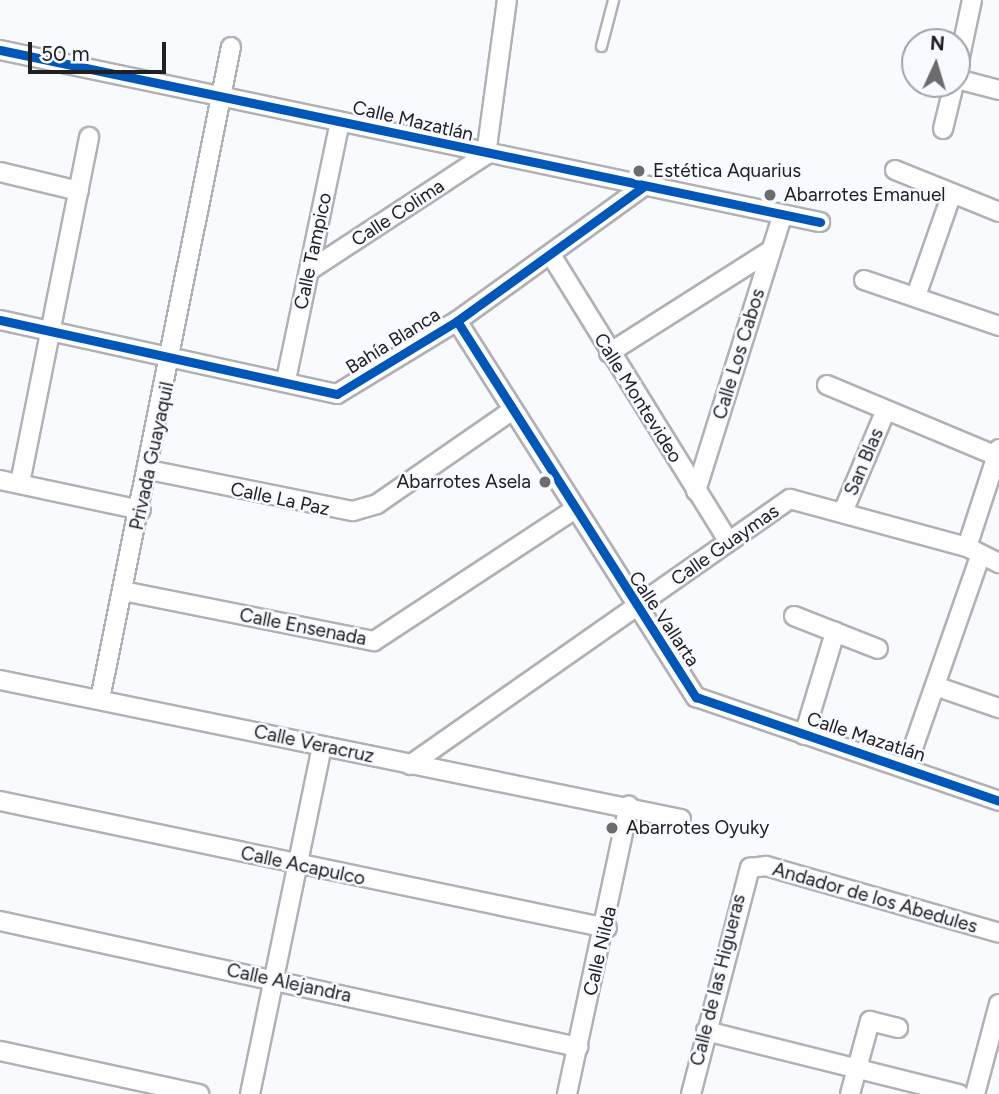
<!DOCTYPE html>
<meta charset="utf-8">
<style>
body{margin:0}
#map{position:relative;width:999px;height:1094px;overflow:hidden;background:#f8fafd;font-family:Figtree,sans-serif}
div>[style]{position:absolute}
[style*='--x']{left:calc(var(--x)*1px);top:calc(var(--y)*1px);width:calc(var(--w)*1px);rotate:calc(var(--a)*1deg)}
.roads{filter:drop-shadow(2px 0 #b0b1b4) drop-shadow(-2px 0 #b0b1b4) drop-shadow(0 2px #b0b1b4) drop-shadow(0 -2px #b0b1b4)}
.service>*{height:9px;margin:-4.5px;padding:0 4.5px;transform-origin:4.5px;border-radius:4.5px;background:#fefeff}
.minor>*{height:18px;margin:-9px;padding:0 9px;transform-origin:9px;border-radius:9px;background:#fefeff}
.cycleway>*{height:9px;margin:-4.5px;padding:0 4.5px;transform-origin:4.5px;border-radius:4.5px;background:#0057b8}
.dots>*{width:19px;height:19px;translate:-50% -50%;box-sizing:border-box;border:4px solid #f7f9fe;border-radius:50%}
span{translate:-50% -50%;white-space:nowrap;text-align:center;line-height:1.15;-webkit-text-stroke:5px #f7f9fe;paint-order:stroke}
.street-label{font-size:19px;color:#202022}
.poi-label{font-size:19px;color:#202022}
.left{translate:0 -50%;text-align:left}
.right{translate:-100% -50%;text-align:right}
.north{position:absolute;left:901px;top:28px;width:70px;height:70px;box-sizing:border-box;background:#f7f9fe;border:2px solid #a1a2a6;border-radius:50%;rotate:4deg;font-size:19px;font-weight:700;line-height:28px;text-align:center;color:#202022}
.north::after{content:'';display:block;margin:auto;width:24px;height:32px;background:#6c6c6f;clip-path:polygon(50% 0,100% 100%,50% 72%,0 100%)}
.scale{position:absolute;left:28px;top:42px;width:138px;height:32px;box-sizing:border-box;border:4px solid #202022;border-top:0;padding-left:9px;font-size:21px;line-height:24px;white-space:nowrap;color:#202022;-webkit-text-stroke:5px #f7f9fe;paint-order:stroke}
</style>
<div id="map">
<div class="roads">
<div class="service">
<i style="--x:601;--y:46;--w:48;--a:-75.4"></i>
</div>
<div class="minor">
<i style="--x:0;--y:50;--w:838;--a:11.85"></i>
<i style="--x:957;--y:71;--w:73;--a:-78.1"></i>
<i style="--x:957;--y:79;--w:43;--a:14.7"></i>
<i style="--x:943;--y:129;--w:46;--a:-76.3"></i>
<i style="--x:895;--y:170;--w:112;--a:22"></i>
<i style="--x:0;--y:172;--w:81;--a:13.5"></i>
<i style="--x:551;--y:255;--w:335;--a:58.2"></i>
<i style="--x:310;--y:270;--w:210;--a:-33.2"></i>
<i style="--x:486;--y:155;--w:156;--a:-82.3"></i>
<i style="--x:864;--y:280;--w:143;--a:18.8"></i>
<i style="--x:916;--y:296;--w:109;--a:-70.7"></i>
<i style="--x:0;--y:320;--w:345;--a:12.4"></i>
<i style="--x:337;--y:394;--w:140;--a:-31.3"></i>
<i style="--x:457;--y:321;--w:229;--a:-35.8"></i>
<i style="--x:457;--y:321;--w:446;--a:57.6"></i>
<i style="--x:696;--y:697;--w:320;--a:18.9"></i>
<i style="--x:609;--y:353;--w:192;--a:-32.4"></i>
<i style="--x:286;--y:380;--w:264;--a:-78.2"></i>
<i style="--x:827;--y:385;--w:184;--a:22.7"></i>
<i style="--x:149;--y:470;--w:208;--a:11.4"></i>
<i style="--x:353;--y:511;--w:25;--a:-16"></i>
<i style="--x:377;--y:504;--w:162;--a:-34.7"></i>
<i style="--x:0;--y:480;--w:144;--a:12"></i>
<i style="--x:20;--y:483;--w:353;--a:-78.7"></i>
<i style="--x:696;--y:491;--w:287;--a:-72.6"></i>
<i style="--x:843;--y:512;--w:108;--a:-67.2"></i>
<i style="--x:967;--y:547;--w:103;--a:-71.9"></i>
<i style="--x:123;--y:591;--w:256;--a:11.3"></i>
<i style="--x:374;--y:641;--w:237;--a:-33.3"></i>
<i style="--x:794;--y:616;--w:90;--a:21.4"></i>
<i style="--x:0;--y:680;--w:695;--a:11.54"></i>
<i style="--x:938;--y:687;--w:65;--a:19"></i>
<i style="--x:100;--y:699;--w:665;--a:-78.64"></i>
<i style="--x:804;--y:735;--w:108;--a:-73.2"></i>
<i style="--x:410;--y:765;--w:464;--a:-35"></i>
<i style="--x:790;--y:499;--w:183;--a:15.2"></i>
<i style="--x:967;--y:547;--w:36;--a:27"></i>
<i style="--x:906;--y:768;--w:224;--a:-70.7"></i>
<i style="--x:0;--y:801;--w:620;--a:11.82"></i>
<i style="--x:0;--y:921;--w:592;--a:12.3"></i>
<i style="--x:706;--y:1031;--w:261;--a:14"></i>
<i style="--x:0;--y:1051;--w:204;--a:12.2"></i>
<i style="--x:250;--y:1094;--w:355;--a:-78.3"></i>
<i style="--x:567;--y:1094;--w:295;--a:-77.9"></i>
<i style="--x:691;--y:1094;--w:234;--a:-75.4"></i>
<i style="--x:750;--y:868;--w:16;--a:-7"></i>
<i style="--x:766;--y:866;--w:242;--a:16"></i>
<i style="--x:850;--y:1094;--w:76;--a:-74.7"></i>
<i style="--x:870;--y:1021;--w:29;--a:14"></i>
<i style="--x:975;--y:1094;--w:93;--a:-75.1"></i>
</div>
</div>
<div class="cycleway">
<i style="--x:0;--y:50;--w:838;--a:11.85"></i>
<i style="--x:0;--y:320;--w:345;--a:12.4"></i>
<i style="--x:337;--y:394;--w:140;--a:-31.3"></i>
<i style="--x:457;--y:321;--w:229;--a:-35.8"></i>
<i style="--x:457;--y:321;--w:446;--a:57.6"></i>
<i style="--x:696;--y:697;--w:320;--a:18.9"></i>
</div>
<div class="dots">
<i style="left:639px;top:171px;background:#6c6c6f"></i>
<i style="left:770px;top:195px;background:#6c6c6f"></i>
<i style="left:545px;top:482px;background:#6c6c6f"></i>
<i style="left:612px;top:828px;background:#6c6c6f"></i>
</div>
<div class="street-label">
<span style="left:413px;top:121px;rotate:13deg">Calle Mazatlán</span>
<span style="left:398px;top:213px;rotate:-33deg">Calle Colima</span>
<span style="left:313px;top:251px;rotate:-78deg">Calle Tampico</span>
<span style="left:393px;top:341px;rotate:-32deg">Bahía Blanca</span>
<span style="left:739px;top:354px;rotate:-73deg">Calle Los Cabos</span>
<span style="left:638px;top:398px;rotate:58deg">Calle Montevideo</span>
<span style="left:152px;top:456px;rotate:-78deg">Privada Guayaquil</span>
<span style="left:864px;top:462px;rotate:-67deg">San Blas</span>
<span style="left:280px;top:499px;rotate:12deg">Calle La Paz</span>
<span style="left:725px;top:545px;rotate:-35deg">Calle Guaymas</span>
<span style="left:664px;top:619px;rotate:56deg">Calle Vallarta</span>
<span style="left:303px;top:627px;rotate:11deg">Calle Ensenada</span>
<span style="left:866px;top:737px;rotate:18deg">Calle Mazatlán</span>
<span style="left:314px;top:744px;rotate:12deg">Calle Veracruz</span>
<span style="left:303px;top:866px;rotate:12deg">Calle Acapulco</span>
<span style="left:875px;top:898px;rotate:16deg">Andador de los Abedules</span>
<span style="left:600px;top:951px;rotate:-77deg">Calle Nilda</span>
<span style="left:718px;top:980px;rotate:-76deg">Calle de las Higueras</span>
<span style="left:289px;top:983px;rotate:12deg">Calle Alejandra</span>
</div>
<div class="poi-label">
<span class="left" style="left:653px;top:171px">Estética Aquarius</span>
<span class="left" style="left:784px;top:195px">Abarrotes Emanuel</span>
<span class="right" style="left:531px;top:482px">Abarrotes Asela</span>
<span class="left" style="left:626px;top:828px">Abarrotes Oyuky</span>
</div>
<div class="north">N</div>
<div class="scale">50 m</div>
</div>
